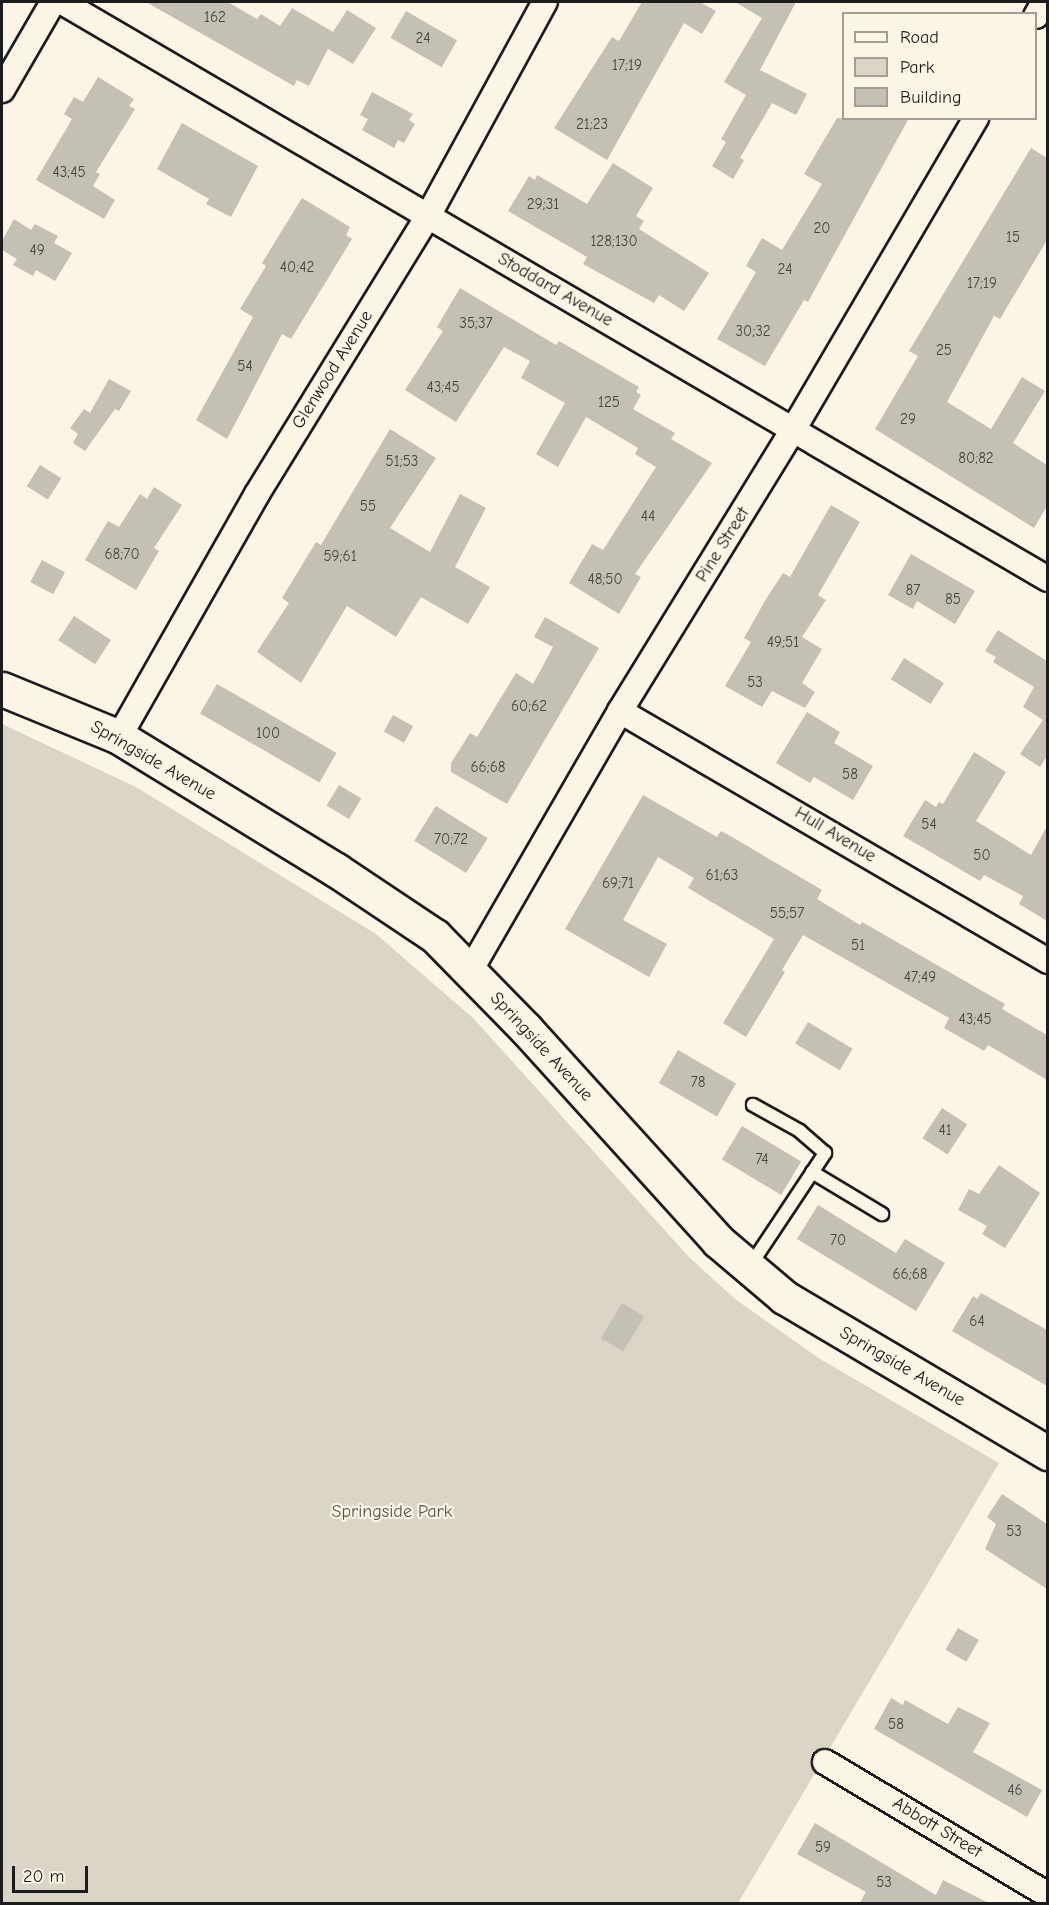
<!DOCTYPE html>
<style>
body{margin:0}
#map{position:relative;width:1049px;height:1905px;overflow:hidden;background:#fcf5e5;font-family:"Comic Neue",sans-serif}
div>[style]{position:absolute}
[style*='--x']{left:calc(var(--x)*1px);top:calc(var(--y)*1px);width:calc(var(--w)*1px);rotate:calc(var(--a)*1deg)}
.green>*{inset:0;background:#dbd5c8}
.building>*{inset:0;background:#c4c0b3;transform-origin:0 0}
.roads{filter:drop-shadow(2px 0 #1c1c1c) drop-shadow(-2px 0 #1c1c1c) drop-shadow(0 2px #1c1c1c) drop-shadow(0 -2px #1c1c1c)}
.lane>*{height:12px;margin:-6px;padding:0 6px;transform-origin:6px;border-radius:6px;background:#fcf5e5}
.street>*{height:24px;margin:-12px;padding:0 12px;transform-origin:12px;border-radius:12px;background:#fcf5e5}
.secondary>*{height:33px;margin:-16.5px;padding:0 16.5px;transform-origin:16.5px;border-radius:16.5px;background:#fcf5e5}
span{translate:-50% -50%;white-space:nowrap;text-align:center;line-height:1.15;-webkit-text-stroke:4.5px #fcf5e5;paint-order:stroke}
.number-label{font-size:15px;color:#464542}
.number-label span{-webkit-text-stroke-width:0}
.street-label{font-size:18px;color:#1c1c1c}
.park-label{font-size:18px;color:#555450}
.frame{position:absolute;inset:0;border:3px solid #1c1c1c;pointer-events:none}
.legend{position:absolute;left:842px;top:12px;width:195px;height:108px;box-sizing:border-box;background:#fcf5e5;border:2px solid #a29e95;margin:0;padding:8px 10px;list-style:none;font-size:18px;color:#1c1c1c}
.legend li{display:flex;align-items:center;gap:12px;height:30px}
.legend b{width:30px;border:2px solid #a29e95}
.scale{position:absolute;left:12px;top:1866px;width:76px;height:27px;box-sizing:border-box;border:3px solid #1c1c1c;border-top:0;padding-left:8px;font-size:18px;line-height:21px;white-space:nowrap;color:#1c1c1c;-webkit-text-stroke:4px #fcf5e5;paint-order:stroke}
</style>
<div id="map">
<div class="green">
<i style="clip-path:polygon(2px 724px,136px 787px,376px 934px,473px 1018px,689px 1257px,735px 1299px,820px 1359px,999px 1463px,738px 1903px,2px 1903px)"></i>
</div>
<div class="building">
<i style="clip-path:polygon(146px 2px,228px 2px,257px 19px,261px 14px,280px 26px,292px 8px,333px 32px,347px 10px,376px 28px,353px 64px,328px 49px,309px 86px,297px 80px,294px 86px)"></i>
<i style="clip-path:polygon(642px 2px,700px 2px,716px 11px,702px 34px,684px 23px,607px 160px,554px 128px,612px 37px,619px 41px)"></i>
<i style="clip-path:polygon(735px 2px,796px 2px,760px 70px,807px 94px,796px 115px,772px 103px,740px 158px,744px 160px,733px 179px,712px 166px,726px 142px,721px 139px,746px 95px,724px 82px,762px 18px)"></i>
<i style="left:406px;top:11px;width:59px;height:31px;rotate:30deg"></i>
<i style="clip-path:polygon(98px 77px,134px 99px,129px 106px,135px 109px,96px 172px,100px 174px,93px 186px,115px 200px,104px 219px,36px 180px,72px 119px,64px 114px,74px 97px,83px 102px)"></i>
<i style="clip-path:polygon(372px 92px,413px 114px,409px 120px,415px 124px,404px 143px,398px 140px,394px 148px,362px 130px,368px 119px,360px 115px)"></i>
<i style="clip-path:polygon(837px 118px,909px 118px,808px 302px,804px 300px,765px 366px,717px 339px,756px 272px,746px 266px,762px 238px,782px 250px,822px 184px,804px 174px)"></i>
<i style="clip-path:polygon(182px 123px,258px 166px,231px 217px,206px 204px,209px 199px,157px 169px)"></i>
<i style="clip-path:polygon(1031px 148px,1047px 158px,1047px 240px,1000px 319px,994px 316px,947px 402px,991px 429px,1022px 377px,1045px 391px,1013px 443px,1047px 465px,1047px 506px,1034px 528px,875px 429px,918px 356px,909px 351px)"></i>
<i style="clip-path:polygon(613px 163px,653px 188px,636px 216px,644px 221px,639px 229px,709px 273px,684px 311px,659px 295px,654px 303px,583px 264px,587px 257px,508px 211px,529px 176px,535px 180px,537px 175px,587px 204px)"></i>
<i style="clip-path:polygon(302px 198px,350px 227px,346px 235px,352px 239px,291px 339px,282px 334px,227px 439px,196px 420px,253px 317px,240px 309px,266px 266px,262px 263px)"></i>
<i style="clip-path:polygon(14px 219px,31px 230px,35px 224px,58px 236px,54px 243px,72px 253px,55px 281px,36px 270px,33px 276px,13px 265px,17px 259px,2px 250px,2px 241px)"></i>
<i style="clip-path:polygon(460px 288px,556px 345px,559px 341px,639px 387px,636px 392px,641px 395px,633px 409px,675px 433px,671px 439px,712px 463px,635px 574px,641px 577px,619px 614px,569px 583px,592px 544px,603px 550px,656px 467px,635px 454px,638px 448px,586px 417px,558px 467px,536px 454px,565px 403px,521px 378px,530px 361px,504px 347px,456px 422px,405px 390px,443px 331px,437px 327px)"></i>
<i style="clip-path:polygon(109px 379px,131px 391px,119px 411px,115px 409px,85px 451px,73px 443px,78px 434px,70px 428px,84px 409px,90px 413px)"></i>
<i style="clip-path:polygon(390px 429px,436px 458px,390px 528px,430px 552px,460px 494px,486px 508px,455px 567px,490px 587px,468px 624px,421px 597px,396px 637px,347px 606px,301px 683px,257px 652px,289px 603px,282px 598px,316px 542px,321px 545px)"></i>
<i style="left:40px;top:465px;width:25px;height:25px;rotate:32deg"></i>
<i style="clip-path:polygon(154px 487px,182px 505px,154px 548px,159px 551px,136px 590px,85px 560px,108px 521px,119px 527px,140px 494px,147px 499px)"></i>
<i style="clip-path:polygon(831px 505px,860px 522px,818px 595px,826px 600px,802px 637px,822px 649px,802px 683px,815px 692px,805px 708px,772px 691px,762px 707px,725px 686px,751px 642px,744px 638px,766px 599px,783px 573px,790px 577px)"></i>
<i style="clip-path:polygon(911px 554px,975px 591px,955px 624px,917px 601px,913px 609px,888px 595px)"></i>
<i style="left:42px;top:560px;width:26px;height:25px;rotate:28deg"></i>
<i style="left:74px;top:616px;width:44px;height:29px;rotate:33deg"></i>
<i style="clip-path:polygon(545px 617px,599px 648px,507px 804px,451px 772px,451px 763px,470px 733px,477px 737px,516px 673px,533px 684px,553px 647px,534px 637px)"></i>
<i style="clip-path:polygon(998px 630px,1047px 661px,1047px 756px,1040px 767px,1020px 754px,1043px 720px,1023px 707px,1034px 687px,993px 662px,996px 657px,985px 651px)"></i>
<i style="left:904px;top:658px;width:47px;height:25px;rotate:32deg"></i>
<i style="left:217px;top:684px;width:138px;height:34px;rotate:30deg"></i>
<i style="clip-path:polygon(807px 712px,840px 732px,834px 743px,873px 766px,853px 800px,814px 777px,810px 783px,776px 763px)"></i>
<i style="left:393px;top:715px;width:23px;height:19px;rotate:29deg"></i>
<i style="clip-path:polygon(974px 752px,1006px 772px,976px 821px,1031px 855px,1047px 826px,1047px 921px,1019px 904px,1023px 896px,984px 875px,980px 881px,903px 836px,925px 800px,936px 807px,939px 802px,943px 804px)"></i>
<i style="left:339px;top:785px;width:26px;height:24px;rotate:31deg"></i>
<i style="clip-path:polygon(643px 795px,717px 837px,721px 831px,732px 837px,822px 890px,817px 899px,860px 925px,862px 922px,1005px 1004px,1002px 1009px,1047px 1035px,1047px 1080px,988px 1045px,984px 1051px,944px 1028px,949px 1018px,803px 935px,782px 970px,785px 972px,746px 1037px,723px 1023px,774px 939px,688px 888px,694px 878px,658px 857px,623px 920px,667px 944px,649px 977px,565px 929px)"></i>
<i style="left:436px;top:806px;width:61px;height:41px;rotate:32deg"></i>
<i style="left:808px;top:1022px;width:52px;height:25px;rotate:31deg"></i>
<i style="left:678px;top:1050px;width:67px;height:38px;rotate:30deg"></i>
<i style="left:942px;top:1108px;width:30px;height:36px;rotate:33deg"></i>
<i style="left:742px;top:1126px;width:69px;height:39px;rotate:31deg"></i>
<i style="clip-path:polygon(999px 1165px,1040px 1193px,1005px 1248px,982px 1234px,987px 1226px,958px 1210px,969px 1189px,979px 1194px)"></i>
<i style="clip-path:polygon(818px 1205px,896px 1253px,905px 1239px,945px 1263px,916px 1311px,797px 1239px)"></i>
<i style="clip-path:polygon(981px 1293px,1047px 1330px,1047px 1386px,952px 1331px,973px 1296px,977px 1299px)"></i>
<i style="left:622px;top:1303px;width:26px;height:41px;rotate:31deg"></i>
<i style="clip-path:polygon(1002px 1494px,1047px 1524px,1047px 1589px,985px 1549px,996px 1524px,987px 1517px)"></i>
<i style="left:958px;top:1628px;width:24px;height:25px;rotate:30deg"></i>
<i style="clip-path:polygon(891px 1698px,903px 1705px,905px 1700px,948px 1724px,958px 1707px,990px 1723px,973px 1752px,1042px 1790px,1027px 1817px,874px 1729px)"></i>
<i style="clip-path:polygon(815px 1823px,936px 1895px,943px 1880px,991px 1904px,859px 1904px,866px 1892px,797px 1854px)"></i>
</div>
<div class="roads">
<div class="lane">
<i style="--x:812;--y:1172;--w:82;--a:31"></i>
<i style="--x:750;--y:1266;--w:136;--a:-56.4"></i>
<i style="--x:825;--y:1153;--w:33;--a:-139"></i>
<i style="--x:800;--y:1131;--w:54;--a:-151"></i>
</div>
<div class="street">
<i style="--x:62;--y:2;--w:1142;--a:30.34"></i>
<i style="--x:1036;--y:16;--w:16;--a:-60"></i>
<i style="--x:2;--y:90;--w:102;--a:-59.9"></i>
<i style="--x:620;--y:711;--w:496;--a:30.3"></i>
<i style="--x:119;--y:737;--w:279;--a:-60.4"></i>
<i style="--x:257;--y:494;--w:324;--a:-58.4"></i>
<i style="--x:427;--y:218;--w:246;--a:-61.4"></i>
<i style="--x:470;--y:971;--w:300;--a:-60"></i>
<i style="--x:620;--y:711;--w:330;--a:-58.4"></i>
<i style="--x:793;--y:430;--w:362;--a:-59.6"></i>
<i style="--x:825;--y:1762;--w:260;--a:30.8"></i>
</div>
<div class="secondary">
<i style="--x:2;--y:689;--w:126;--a:22.3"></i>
<i style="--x:119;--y:737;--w:255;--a:31.5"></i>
<i style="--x:336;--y:870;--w:119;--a:33.7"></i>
<i style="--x:435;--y:936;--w:130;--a:45.6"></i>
<i style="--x:526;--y:1029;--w:286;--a:47.8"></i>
<i style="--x:718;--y:1241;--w:87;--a:40.3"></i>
<i style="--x:784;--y:1297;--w:307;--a:30.6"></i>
</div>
</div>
<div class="number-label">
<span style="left:215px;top:18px">162</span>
<span style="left:423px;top:39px">24</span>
<span style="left:627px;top:66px">17;19</span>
<span style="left:592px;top:125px">21;23</span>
<span style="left:69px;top:173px">43;45</span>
<span style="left:543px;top:205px">29;31</span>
<span style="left:822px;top:229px">20</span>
<span style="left:1013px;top:238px">15</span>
<span style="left:614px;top:242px">128;130</span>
<span style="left:37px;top:251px">49</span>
<span style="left:297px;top:268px">40;42</span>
<span style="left:785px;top:270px">24</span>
<span style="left:982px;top:284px">17;19</span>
<span style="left:476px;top:324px">35;37</span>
<span style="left:753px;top:332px">30;32</span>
<span style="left:944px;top:351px">25</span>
<span style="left:245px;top:367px">54</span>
<span style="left:443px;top:388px">43;45</span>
<span style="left:609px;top:403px">125</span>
<span style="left:908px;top:420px">29</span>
<span style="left:976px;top:459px">80;82</span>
<span style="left:402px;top:462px">51;53</span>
<span style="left:368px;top:507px">55</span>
<span style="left:648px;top:517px">44</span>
<span style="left:122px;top:555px">68;70</span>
<span style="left:340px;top:557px">59;61</span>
<span style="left:605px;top:580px">48;50</span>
<span style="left:913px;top:591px">87</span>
<span style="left:953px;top:600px">85</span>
<span style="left:783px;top:643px">49;51</span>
<span style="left:755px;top:683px">53</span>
<span style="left:529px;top:707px">60;62</span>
<span style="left:268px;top:734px">100</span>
<span style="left:488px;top:768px">66;68</span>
<span style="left:850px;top:775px">58</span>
<span style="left:929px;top:825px">54</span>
<span style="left:451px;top:840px">70;72</span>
<span style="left:982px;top:856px">50</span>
<span style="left:722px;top:876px">61;63</span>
<span style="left:618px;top:884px">69;71</span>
<span style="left:787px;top:914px">55;57</span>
<span style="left:858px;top:946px">51</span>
<span style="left:920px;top:978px">47;49</span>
<span style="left:975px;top:1020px">43;45</span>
<span style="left:698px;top:1083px">78</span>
<span style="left:945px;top:1131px">41</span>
<span style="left:762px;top:1160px">74</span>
<span style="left:838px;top:1241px">70</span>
<span style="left:910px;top:1275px">66;68</span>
<span style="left:977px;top:1322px">64</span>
<span style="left:1014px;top:1532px">53</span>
<span style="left:896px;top:1725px">58</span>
<span style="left:1015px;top:1791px">46</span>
<span style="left:823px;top:1848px">59</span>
<span style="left:884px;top:1883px">53</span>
</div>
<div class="street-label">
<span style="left:555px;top:290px;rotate:30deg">Stoddard Avenue</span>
<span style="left:333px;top:370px;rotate:-58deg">Glenwood Avenue</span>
<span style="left:723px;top:545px;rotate:-58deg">Pine Street</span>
<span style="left:153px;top:761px;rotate:30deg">Springside Avenue</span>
<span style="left:835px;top:835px;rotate:31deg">Hull Avenue</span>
<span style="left:541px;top:1047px;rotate:47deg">Springside Avenue</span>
<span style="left:902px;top:1367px;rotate:30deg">Springside Avenue</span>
<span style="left:937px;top:1828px;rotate:31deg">Abbott Street</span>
</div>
<div class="park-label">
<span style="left:392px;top:1512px">Springside Park</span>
</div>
<div class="frame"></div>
<ul class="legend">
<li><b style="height:8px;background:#fcf5e5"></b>Road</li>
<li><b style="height:16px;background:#dbd5c8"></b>Park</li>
<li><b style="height:16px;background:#c4c0b3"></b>Building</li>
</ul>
<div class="scale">20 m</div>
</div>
